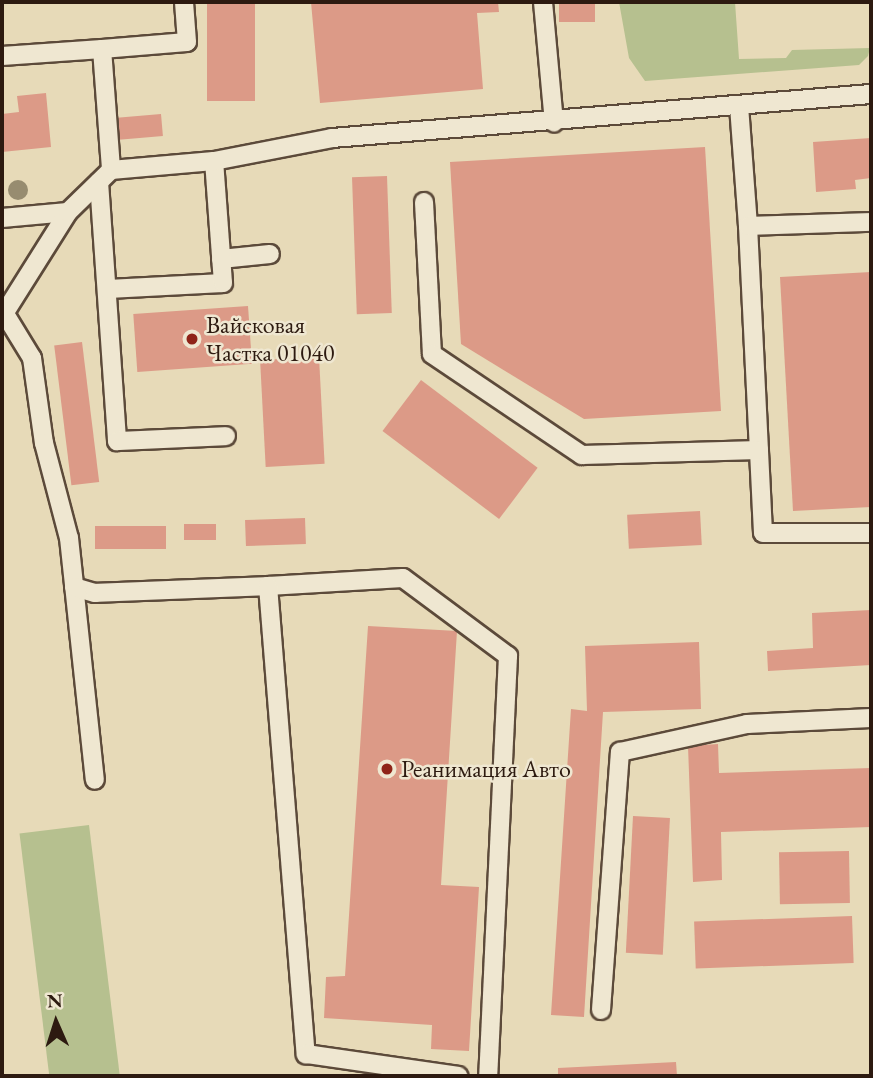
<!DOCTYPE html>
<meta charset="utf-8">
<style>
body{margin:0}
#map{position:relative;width:873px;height:1078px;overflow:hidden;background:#e7dab8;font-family:"EB Garamond",serif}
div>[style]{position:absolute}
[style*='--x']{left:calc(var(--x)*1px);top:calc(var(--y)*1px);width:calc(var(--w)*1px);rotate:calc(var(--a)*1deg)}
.green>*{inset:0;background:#b6c08f;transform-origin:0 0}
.building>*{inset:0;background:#dc9a87;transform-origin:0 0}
.roads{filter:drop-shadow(2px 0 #5c4a3a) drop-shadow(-2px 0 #5c4a3a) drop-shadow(0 2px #5c4a3a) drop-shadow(0 -2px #5c4a3a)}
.service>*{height:18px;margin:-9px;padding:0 9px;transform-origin:9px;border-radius:9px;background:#efe7d1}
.trees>*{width:20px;height:20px;margin:-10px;border-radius:50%;background:#978c70}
.dots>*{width:19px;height:19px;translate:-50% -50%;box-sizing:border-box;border:4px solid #efe7d1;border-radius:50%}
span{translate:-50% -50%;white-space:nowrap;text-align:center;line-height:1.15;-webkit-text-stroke:5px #efe7d1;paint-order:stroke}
.poi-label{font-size:24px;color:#2d1a10}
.left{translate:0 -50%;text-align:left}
.frame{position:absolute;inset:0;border:4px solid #2d1a10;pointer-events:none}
.north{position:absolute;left:21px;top:987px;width:70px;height:70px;-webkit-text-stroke:5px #efe7d1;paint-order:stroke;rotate:357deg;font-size:19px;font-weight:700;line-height:28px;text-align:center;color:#2d1a10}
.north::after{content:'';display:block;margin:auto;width:24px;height:32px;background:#2d1a10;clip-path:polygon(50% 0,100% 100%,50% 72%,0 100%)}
</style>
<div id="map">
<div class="green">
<i style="clip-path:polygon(619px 2px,735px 2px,739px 59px,786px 58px,792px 50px,870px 48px,868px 56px,859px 65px,645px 81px,629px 58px)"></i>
<i style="left:89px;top:825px;width:253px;height:70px;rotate:83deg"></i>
</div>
<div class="building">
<i style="left:207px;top:2px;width:48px;height:99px"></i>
<i style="clip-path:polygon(311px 2px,498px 2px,499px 12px,477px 13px,483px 89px,320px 103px)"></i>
<i style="left:559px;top:2px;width:36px;height:20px"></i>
<i style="clip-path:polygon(46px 93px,51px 147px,2px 152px,2px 114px,19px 112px,17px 96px)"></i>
<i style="left:161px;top:114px;width:22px;height:47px;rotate:85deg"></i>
<i style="clip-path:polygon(871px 138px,871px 178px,855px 180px,856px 189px,816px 192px,813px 142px)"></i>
<i style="clip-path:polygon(705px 147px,721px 411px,584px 419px,461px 344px,450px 162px)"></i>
<i style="left:387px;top:176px;width:137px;height:35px;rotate:88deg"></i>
<i style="clip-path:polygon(871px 272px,871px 507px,793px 511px,780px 277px)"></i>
<i style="left:248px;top:306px;width:58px;height:115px;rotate:86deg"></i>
<i style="left:82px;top:342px;width:141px;height:28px;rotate:83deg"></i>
<i style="left:319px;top:357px;width:107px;height:59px;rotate:87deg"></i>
<i style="left:421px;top:380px;width:146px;height:64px;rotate:37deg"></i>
<i style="left:700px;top:511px;width:34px;height:73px;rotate:87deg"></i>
<i style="left:305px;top:518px;width:26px;height:60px;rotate:88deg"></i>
<i style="left:184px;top:524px;width:32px;height:16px"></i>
<i style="left:95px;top:526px;width:71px;height:23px"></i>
<i style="clip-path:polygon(871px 610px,871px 665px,768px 671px,767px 651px,813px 648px,812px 613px)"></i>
<i style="clip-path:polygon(368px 626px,457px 631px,441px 885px,479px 887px,469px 1051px,431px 1049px,432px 1025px,324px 1018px,326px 977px,345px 976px)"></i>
<i style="clip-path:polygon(699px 642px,701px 709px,603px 712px,584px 1017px,551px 1015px,571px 709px,587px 711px,585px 646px)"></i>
<i style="clip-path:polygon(718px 744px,719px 773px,871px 768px,871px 827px,721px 832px,722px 880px,693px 882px,688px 746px)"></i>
<i style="left:633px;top:816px;width:37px;height:137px;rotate:3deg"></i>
<i style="left:849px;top:851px;width:52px;height:70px;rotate:89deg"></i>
<i style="left:852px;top:916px;width:47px;height:158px;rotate:88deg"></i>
<i style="clip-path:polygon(676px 1062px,677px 1076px,558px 1076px,558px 1068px)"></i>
</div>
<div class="roads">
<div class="service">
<i style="--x:543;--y:2;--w:121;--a:84.8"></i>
<i style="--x:102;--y:49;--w:85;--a:-4.7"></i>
<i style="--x:187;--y:42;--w:40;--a:-94.3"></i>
<i style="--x:2;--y:56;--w:100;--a:-4"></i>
<i style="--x:102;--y:49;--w:121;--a:85.7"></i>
<i style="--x:739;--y:106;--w:120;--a:85.7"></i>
<i style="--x:748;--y:226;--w:307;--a:87.2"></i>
<i style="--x:763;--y:533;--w:108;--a:0"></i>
<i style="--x:99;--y:182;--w:260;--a:86"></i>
<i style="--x:117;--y:441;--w:109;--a:-2.6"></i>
<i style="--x:424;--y:202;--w:152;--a:87"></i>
<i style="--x:432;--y:354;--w:181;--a:34"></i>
<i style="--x:582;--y:455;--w:177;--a:-1.6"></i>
<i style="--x:2;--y:218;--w:66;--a:-5.2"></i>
<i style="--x:748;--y:226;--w:123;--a:-1.9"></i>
<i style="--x:221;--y:259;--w:49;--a:-5.8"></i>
<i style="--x:108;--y:289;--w:115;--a:-3"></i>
<i style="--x:223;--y:283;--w:122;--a:-94.2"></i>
<i style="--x:5;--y:314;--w:52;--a:58.5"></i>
<i style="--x:32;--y:358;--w:86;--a:82"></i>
<i style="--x:44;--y:443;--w:98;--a:75.3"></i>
<i style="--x:69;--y:538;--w:243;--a:83.9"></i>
<i style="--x:2;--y:317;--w:124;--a:-57.8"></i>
<i style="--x:68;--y:212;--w:60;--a:-44.3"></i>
<i style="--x:111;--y:170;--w:103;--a:-5"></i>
<i style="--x:214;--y:161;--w:120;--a:-11"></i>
<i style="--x:332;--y:138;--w:541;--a:-4.67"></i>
<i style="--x:268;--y:586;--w:135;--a:-3.4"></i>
<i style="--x:403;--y:578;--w:131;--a:36.6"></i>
<i style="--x:508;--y:656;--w:420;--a:92.7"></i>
<i style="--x:74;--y:587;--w:22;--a:16"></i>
<i style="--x:95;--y:593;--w:173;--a:-2.3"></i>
<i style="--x:268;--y:586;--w:470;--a:85.4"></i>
<i style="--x:306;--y:1054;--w:154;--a:8.2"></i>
<i style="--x:601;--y:1010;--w:259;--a:-85.8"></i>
<i style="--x:620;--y:752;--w:130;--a:-12.4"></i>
<i style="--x:747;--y:724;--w:124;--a:-2.8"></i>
</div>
</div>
<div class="trees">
<i style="left:18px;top:190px"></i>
</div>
<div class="dots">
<i style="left:192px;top:339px;background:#8f2418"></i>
<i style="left:387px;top:769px;background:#8f2418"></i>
</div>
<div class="poi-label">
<span class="left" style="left:206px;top:339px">Вайсковая<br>Частка 01040</span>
<span class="left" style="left:401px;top:769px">Реанимация Авто</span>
</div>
<div class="frame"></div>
<div class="north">N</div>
</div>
